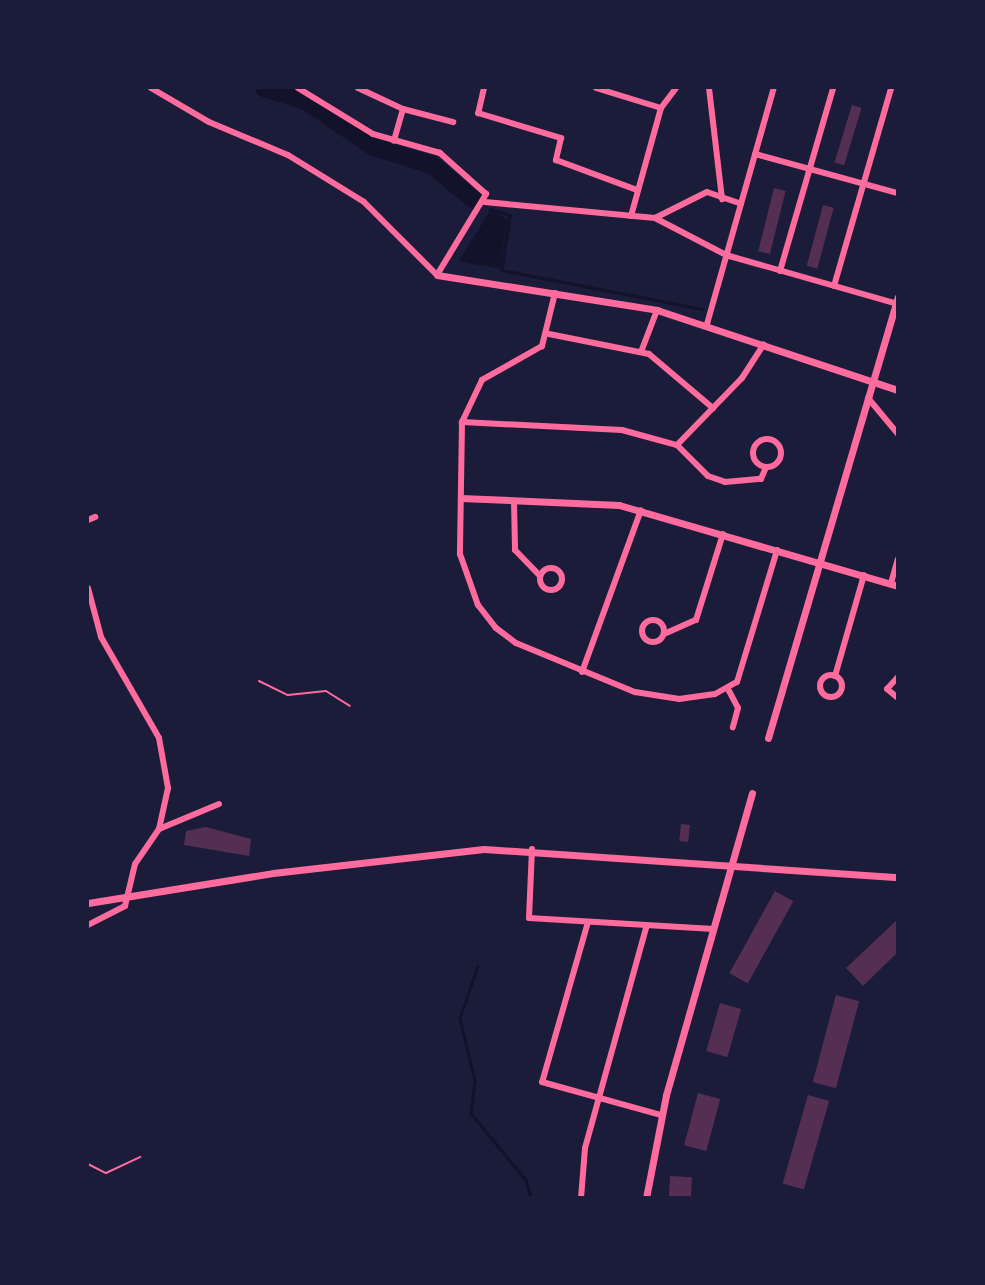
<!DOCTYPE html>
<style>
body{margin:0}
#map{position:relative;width:985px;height:1285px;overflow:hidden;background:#1b1b3a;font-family:"Asap Condensed",sans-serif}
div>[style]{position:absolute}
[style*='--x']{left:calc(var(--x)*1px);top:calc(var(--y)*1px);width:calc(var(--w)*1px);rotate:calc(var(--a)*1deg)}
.water>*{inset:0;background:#12122b}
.stream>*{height:2.5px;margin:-1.25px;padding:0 1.25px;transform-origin:1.25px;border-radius:1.25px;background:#12122b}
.river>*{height:18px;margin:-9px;padding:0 9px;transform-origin:9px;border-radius:9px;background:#12122b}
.building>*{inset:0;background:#542f53;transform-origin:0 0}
.path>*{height:2px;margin:-1px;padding:0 1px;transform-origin:1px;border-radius:1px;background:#ff6b9d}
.minor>*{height:6px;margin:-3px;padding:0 3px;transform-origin:3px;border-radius:3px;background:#ff6b9d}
.minor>.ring{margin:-3px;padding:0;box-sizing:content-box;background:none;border:6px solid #ff6b9d;border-radius:50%}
.tertiary>*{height:7px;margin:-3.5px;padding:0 3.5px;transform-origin:3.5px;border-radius:3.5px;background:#ff6b9d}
span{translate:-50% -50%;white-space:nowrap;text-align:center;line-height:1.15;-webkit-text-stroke:7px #1b1b3a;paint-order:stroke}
.frame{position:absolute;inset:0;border:89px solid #1b1b3a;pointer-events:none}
</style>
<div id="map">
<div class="water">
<i style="clip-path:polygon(490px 211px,507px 219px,500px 269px,459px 261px)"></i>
</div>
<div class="stream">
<i style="--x:490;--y:209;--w:21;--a:17"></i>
<i style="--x:510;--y:215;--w:56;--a:98.3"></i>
<i style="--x:502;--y:270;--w:204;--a:11"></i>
<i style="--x:478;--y:966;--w:55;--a:109.1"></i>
<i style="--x:460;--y:1018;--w:65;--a:76.6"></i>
<i style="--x:475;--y:1081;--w:32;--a:97"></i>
<i style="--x:471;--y:1113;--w:87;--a:50.6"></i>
<i style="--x:526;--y:1180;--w:19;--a:74"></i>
</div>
<div class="river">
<i style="--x:264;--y:88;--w:44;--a:17.2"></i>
<i style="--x:306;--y:101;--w:82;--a:34.1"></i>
<i style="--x:374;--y:147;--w:61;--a:17.2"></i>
<i style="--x:432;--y:165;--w:55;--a:39.8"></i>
</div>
<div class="building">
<i style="left:852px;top:105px;width:10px;height:60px;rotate:17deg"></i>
<i style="left:774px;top:188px;width:12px;height:65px;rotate:14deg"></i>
<i style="left:823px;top:205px;width:11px;height:63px;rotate:15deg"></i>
<i style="left:681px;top:824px;width:9px;height:17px;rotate:6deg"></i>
<i style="clip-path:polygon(206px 827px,251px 839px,249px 856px,184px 845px,186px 831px)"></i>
<i style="left:775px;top:891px;width:21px;height:94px;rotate:29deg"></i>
<i style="clip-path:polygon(898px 919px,898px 952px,863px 986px,846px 968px)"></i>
<i style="left:836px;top:995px;width:24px;height:90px;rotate:15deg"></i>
<i style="left:720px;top:1003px;width:22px;height:50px;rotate:16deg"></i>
<i style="left:698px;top:1093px;width:23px;height:54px;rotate:15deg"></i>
<i style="left:808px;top:1095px;width:22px;height:92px;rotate:16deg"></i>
<i style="left:670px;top:1176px;width:22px;height:22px;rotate:3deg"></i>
</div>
<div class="path">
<i style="--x:259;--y:681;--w:32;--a:26"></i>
<i style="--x:288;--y:695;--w:38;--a:-6"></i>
<i style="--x:326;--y:691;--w:28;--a:32"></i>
<i style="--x:88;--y:1164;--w:20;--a:27"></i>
<i style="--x:106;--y:1173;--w:38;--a:-25"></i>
</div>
<div class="minor">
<i style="--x:151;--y:88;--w:67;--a:30.4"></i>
<i style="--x:209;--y:122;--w:86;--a:22.7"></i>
<i style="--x:288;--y:155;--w:89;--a:31.7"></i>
<i style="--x:364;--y:202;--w:103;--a:45"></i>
<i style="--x:437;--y:275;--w:95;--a:-58.8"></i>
<i style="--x:486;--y:194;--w:62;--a:-138.3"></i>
<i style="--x:440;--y:153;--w:70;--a:-164.2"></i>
<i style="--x:373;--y:134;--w:88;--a:-148.5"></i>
<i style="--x:358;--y:88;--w:50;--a:25"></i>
<i style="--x:403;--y:109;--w:33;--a:106"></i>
<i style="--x:484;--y:88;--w:26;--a:103"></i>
<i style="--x:478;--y:113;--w:87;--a:16.8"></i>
<i style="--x:561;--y:138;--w:23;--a:103"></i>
<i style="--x:556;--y:160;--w:86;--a:20.3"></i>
<i style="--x:596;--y:88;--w:68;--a:17.1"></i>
<i style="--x:709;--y:88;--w:112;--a:83.3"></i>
<i style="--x:403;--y:109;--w:52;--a:14.6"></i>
<i style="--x:755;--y:154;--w:148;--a:15.3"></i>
<i style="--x:485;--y:202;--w:171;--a:5.4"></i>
<i style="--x:655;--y:218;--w:80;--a:27.5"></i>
<i style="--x:726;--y:255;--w:179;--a:15.9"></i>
<i style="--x:631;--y:216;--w:112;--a:-74.5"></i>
<i style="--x:661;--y:108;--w:25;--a:-53"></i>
<i style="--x:655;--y:218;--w:58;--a:-26.6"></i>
<i style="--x:707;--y:192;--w:36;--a:19"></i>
<i style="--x:780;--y:271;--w:191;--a:-73.8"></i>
<i style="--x:834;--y:286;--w:206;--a:-73.9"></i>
<i style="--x:555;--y:293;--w:55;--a:103.8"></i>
<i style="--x:542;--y:346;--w:69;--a:150.5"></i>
<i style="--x:482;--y:380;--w:47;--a:115.5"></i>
<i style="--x:462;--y:422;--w:132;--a:90.9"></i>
<i style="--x:460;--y:554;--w:54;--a:70.6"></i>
<i style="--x:478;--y:605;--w:29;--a:52"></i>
<i style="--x:496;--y:628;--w:25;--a:37"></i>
<i style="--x:516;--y:643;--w:129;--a:22.4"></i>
<i style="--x:635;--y:692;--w:45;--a:9"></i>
<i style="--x:679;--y:699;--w:36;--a:-8"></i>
<i style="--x:715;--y:694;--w:25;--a:-29"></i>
<i style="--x:737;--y:682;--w:138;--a:-73.1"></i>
<i style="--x:707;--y:324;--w:245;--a:-74.2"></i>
<i style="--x:549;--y:334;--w:102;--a:11.3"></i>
<i style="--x:649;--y:354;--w:84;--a:40.2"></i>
<i style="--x:641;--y:352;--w:45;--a:-69.1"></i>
<i style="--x:868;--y:398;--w:47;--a:50.2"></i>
<i style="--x:462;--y:422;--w:160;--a:2.9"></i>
<i style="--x:622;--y:430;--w:57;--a:15.3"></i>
<i style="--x:677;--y:445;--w:44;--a:45"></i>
<i style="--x:708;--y:476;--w:18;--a:19"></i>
<i style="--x:725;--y:482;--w:36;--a:-5"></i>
<i style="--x:761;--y:479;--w:13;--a:-67"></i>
<i class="ring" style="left:753px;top:439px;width:22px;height:22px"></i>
<i style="--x:677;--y:445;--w:93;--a:-45.9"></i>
<i style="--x:742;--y:378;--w:40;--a:-57.1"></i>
<i style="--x:514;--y:501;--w:49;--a:88.8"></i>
<i style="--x:515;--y:550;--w:36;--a:46"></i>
<i style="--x:88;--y:520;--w:8;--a:-23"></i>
<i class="ring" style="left:540px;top:568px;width:16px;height:16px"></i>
<i style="--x:891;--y:583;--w:25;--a:-74"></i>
<i style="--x:88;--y:588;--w:51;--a:75.1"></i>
<i style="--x:101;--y:637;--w:116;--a:60.1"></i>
<i style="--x:159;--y:738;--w:51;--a:79.8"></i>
<i style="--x:168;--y:788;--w:42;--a:102.4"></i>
<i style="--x:159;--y:829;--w:42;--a:124.4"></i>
<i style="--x:135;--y:864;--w:43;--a:103.4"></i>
<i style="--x:125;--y:906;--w:42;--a:152.8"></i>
<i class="ring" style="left:642px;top:620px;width:16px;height:16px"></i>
<i style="--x:664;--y:634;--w:35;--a:-24"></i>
<i style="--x:696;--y:620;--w:90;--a:-72.6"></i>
<i style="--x:582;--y:672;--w:172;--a:-70"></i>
<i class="ring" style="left:820px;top:675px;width:16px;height:16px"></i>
<i style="--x:835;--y:676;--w:105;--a:-74"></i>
<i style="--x:898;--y:677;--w:16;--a:133"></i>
<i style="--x:887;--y:689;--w:14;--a:39"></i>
<i style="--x:728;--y:689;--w:21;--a:62"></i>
<i style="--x:738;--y:708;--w:20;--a:105"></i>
<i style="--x:159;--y:829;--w:65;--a:-22.6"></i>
<i style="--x:532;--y:849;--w:69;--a:92.5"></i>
<i style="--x:529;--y:918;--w:185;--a:3.4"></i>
<i style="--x:588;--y:922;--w:166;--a:106"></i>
<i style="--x:542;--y:1082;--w:123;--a:15.5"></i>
<i style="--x:581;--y:1198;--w:50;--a:-85.4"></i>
<i style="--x:585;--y:1148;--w:231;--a:-74.5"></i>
</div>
<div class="tertiary">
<i style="--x:437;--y:275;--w:223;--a:9"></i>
<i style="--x:657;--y:310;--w:254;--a:18.4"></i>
<i style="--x:461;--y:498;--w:158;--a:2.5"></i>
<i style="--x:619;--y:505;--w:291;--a:16.2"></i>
<i style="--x:768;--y:738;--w:460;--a:-73.6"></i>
<i style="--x:88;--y:903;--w:187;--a:-9.2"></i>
<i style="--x:273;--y:873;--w:212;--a:-6.5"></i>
<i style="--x:484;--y:849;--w:415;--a:3.9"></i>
<i style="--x:646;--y:1198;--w:105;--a:-79"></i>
<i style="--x:666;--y:1095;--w:314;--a:-74.1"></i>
</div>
<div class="frame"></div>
</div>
